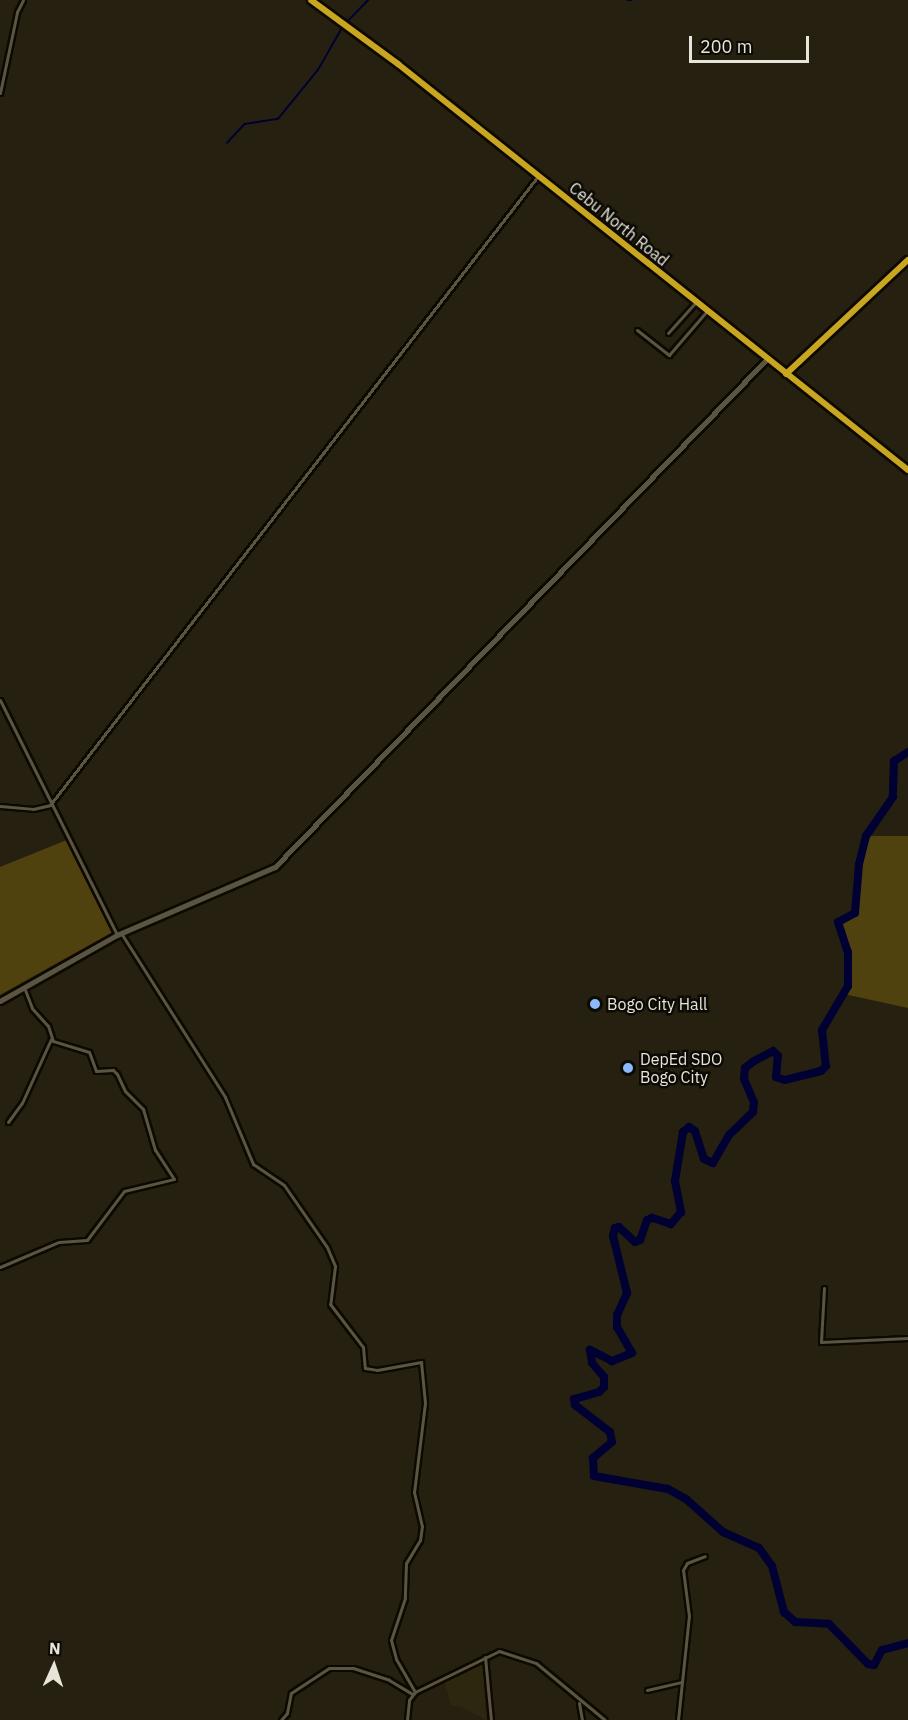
<!DOCTYPE html>
<style>
body{margin:0}
#map{position:relative;width:908px;height:1720px;overflow:hidden;background:#25200f;font-family:"IBM Plex Sans",sans-serif}
div>[style]{position:absolute}
[style*='--x']{left:calc(var(--x)*1px);top:calc(var(--y)*1px);width:calc(var(--w)*1px);rotate:calc(var(--a)*1deg)}
.built>*{inset:0;background:#2e270f}
.green>*{inset:0;background:#50420f}
.stream>*{height:1.5px;margin:-0.75px;padding:0 0.75px;transform-origin:0.75px;border-radius:0.75px;background:#000132}
.river>*{height:8px;margin:-4px;padding:0 4px;transform-origin:4px;border-radius:4px;background:#000132}
.roads{filter:drop-shadow(2px 0 #0e0900) drop-shadow(-2px 0 #0e0900) drop-shadow(0 2px #0e0900) drop-shadow(0 -2px #0e0900)}
.street>*{height:3px;margin:-1.5px;padding:0 1.5px;transform-origin:1.5px;border-radius:1.5px;background:#5a5442}
.secondary>*{height:4.5px;margin:-2.25px;padding:0 2.25px;transform-origin:2.25px;border-radius:2.25px;background:#5a5442}
.highway>*{height:6px;margin:-3px;padding:0 3px;transform-origin:3px;border-radius:3px;background:#c8a61f}
.dots>*{width:16px;height:16px;translate:-50% -50%;box-sizing:border-box;border:3px solid #0c0a04;border-radius:50%}
span{translate:-50% -50%;white-space:nowrap;text-align:center;line-height:1.15;-webkit-text-stroke:5px #0c0a04;paint-order:stroke}
.street-label{font-size:16px;color:#e7e4d9}
.poi-label{font-size:16px;color:#e7e4d9}
.left{translate:0 -50%;text-align:left}
.north{position:absolute;left:24px;top:1636px;width:60px;height:60px;-webkit-text-stroke:4px #0c0a04;paint-order:stroke;rotate:3deg;font-size:16px;font-weight:700;line-height:24px;text-align:center;color:#e7e4d9}
.north::after{content:'';display:block;margin:auto;width:21px;height:27px;background:#e7e4d9;clip-path:polygon(50% 0,100% 100%,50% 72%,0 100%)}
.scale{position:absolute;left:689px;top:36px;width:120px;height:27px;box-sizing:border-box;border:3px solid #e7e4d9;border-top:0;padding-left:8px;font-size:18px;line-height:21px;white-space:nowrap;color:#e7e4d9;-webkit-text-stroke:4px #0c0a04;paint-order:stroke}
</style>
<div id="map">
<div class="built">
<i style="clip-path:polygon(483px 1660px,486px 1720px,460px 1706px,451px 1706px,444px 1680px)"></i>
</div>
<div class="green">
<i style="clip-path:polygon(866px 836px,908px 836px,908px 1008px,844px 994px,848px 952px,837px 927px,838px 922px,855px 913px,859px 864px)"></i>
<i style="clip-path:polygon(69px 839px,113px 932px,0 995px,0 867px)"></i>
</div>
<div class="stream">
<i style="--x:628;--y:0;--w:3;--a:0"></i>
<i style="--x:347;--y:22;--w:30;--a:-46"></i>
<i style="--x:227;--y:143;--w:26;--a:-47"></i>
<i style="--x:245;--y:124;--w:33;--a:-9"></i>
<i style="--x:278;--y:119;--w:63;--a:-50.8"></i>
<i style="--x:318;--y:70;--w:48;--a:-60.3"></i>
</div>
<div class="river">
<i style="--x:908;--y:752;--w:17;--a:147"></i>
<i style="--x:894;--y:761;--w:36;--a:92"></i>
<i style="--x:893;--y:797;--w:47;--a:124.7"></i>
<i style="--x:866;--y:836;--w:29;--a:104"></i>
<i style="--x:859;--y:864;--w:49;--a:94.7"></i>
<i style="--x:855;--y:913;--w:19;--a:152"></i>
<i style="--x:838;--y:922;--w:32;--a:72"></i>
<i style="--x:848;--y:952;--w:34;--a:90"></i>
<i style="--x:848;--y:986;--w:51;--a:120.6"></i>
<i style="--x:822;--y:1030;--w:36;--a:84"></i>
<i style="--x:826;--y:1066;--w:7;--a:135"></i>
<i style="--x:821;--y:1071;--w:37;--a:166"></i>
<i style="--x:785;--y:1080;--w:9;--a:-162"></i>
<i style="--x:776;--y:1077;--w:21;--a:-85"></i>
<i style="--x:778;--y:1056;--w:7;--a:-135"></i>
<i style="--x:773;--y:1051;--w:21;--a:152"></i>
<i style="--x:754;--y:1061;--w:11;--a:142"></i>
<i style="--x:745;--y:1068;--w:11;--a:95"></i>
<i style="--x:744;--y:1079;--w:25;--a:67"></i>
<i style="--x:754;--y:1102;--w:10;--a:96"></i>
<i style="--x:753;--y:1112;--w:33;--a:136"></i>
<i style="--x:729;--y:1135;--w:32;--a:120"></i>
<i style="--x:713;--y:1163;--w:10;--a:-156"></i>
<i style="--x:704;--y:1159;--w:29;--a:-108"></i>
<i style="--x:695;--y:1131;--w:7;--a:-146"></i>
<i style="--x:689;--y:1127;--w:8;--a:140"></i>
<i style="--x:683;--y:1132;--w:50;--a:99.3"></i>
<i style="--x:675;--y:1181;--w:32;--a:79"></i>
<i style="--x:681;--y:1212;--w:16;--a:130"></i>
<i style="--x:671;--y:1224;--w:20;--a:-162"></i>
<i style="--x:652;--y:1218;--w:5;--a:158"></i>
<i style="--x:647;--y:1220;--w:21;--a:109"></i>
<i style="--x:640;--y:1240;--w:5;--a:158"></i>
<i style="--x:635;--y:1242;--w:22;--a:-137"></i>
<i style="--x:619;--y:1227;--w:4;--a:166"></i>
<i style="--x:615;--y:1228;--w:8;--a:104"></i>
<i style="--x:613;--y:1236;--w:59;--a:76.2"></i>
<i style="--x:627;--y:1293;--w:24;--a:114"></i>
<i style="--x:617;--y:1315;--w:12;--a:90"></i>
<i style="--x:617;--y:1327;--w:30;--a:60"></i>
<i style="--x:632;--y:1353;--w:22;--a:158"></i>
<i style="--x:612;--y:1361;--w:25;--a:-153"></i>
<i style="--x:590;--y:1350;--w:13;--a:81"></i>
<i style="--x:592;--y:1363;--w:18;--a:49"></i>
<i style="--x:604;--y:1377;--w:10;--a:90"></i>
<i style="--x:604;--y:1387;--w:7;--a:135"></i>
<i style="--x:599;--y:1392;--w:26;--a:164"></i>
<i style="--x:574;--y:1399;--w:6;--a:81"></i>
<i style="--x:575;--y:1405;--w:44;--a:37.6"></i>
<i style="--x:610;--y:1432;--w:10;--a:79"></i>
<i style="--x:612;--y:1442;--w:25;--a:140"></i>
<i style="--x:593;--y:1458;--w:18;--a:87"></i>
<i style="--x:594;--y:1476;--w:75;--a:10"></i>
<i style="--x:668;--y:1489;--w:21;--a:29"></i>
<i style="--x:686;--y:1499;--w:50;--a:41.7"></i>
<i style="--x:723;--y:1532;--w:39;--a:24"></i>
<i style="--x:759;--y:1548;--w:22;--a:54"></i>
<i style="--x:772;--y:1566;--w:48;--a:75.4"></i>
<i style="--x:784;--y:1612;--w:15;--a:42"></i>
<i style="--x:795;--y:1622;--w:34;--a:3"></i>
<i style="--x:829;--y:1624;--w:56;--a:45.7"></i>
<i style="--x:868;--y:1664;--w:6;--a:9"></i>
<i style="--x:874;--y:1665;--w:17;--a:-62"></i>
<i style="--x:882;--y:1650;--w:27;--a:-15"></i>
</div>
<div class="roads">
<div class="street">
<i style="--x:0;--y:93;--w:83;--a:-78.1"></i>
<i style="--x:17;--y:12;--w:13;--a:-63"></i>
<i style="--x:637;--y:330;--w:41;--a:38"></i>
<i style="--x:669;--y:355;--w:58;--a:-49.2"></i>
<i style="--x:668;--y:333;--w:42;--a:-47.9"></i>
<i style="--x:0;--y:700;--w:263;--a:63.5"></i>
<i style="--x:0;--y:806;--w:33;--a:5"></i>
<i style="--x:33;--y:809;--w:17;--a:-13"></i>
<i style="--x:50;--y:805;--w:796;--a:-52.19"></i>
<i style="--x:121;--y:933;--w:194;--a:57.6"></i>
<i style="--x:225;--y:1097;--w:73;--a:67.3"></i>
<i style="--x:253;--y:1164;--w:37;--a:34"></i>
<i style="--x:284;--y:1185;--w:75;--a:55.3"></i>
<i style="--x:327;--y:1247;--w:21;--a:67"></i>
<i style="--x:335;--y:1266;--w:38;--a:97"></i>
<i style="--x:330;--y:1304;--w:54;--a:52.5"></i>
<i style="--x:363;--y:1347;--w:21;--a:85"></i>
<i style="--x:365;--y:1368;--w:12;--a:9"></i>
<i style="--x:377;--y:1370;--w:45;--a:-10.3"></i>
<i style="--x:421;--y:1362;--w:41;--a:84.4"></i>
<i style="--x:425;--y:1403;--w:90;--a:97"></i>
<i style="--x:414;--y:1492;--w:35;--a:77"></i>
<i style="--x:422;--y:1526;--w:14;--a:98"></i>
<i style="--x:420;--y:1540;--w:27;--a:121"></i>
<i style="--x:406;--y:1563;--w:35;--a:92"></i>
<i style="--x:405;--y:1598;--w:44;--a:108.4"></i>
<i style="--x:391;--y:1640;--w:20;--a:75"></i>
<i style="--x:396;--y:1659;--w:38;--a:60"></i>
<i style="--x:8;--y:1122;--w:24;--a:-54"></i>
<i style="--x:22;--y:1103;--w:70;--a:-65.6"></i>
<i style="--x:0;--y:1267;--w:64;--a:-23"></i>
<i style="--x:59;--y:1242;--w:28;--a:-4"></i>
<i style="--x:87;--y:1240;--w:61;--a:-52.9"></i>
<i style="--x:124;--y:1191;--w:51;--a:-13.5"></i>
<i style="--x:174;--y:1179;--w:35;--a:-123"></i>
<i style="--x:155;--y:1150;--w:43;--a:-106.3"></i>
<i style="--x:143;--y:1109;--w:25;--a:-135"></i>
<i style="--x:125;--y:1091;--w:19;--a:-115"></i>
<i style="--x:117;--y:1074;--w:6;--a:-135"></i>
<i style="--x:113;--y:1070;--w:17;--a:177"></i>
<i style="--x:96;--y:1071;--w:20;--a:-110"></i>
<i style="--x:89;--y:1052;--w:38;--a:-163"></i>
<i style="--x:53;--y:1041;--w:16;--a:-108"></i>
<i style="--x:48;--y:1026;--w:24;--a:-132"></i>
<i style="--x:32;--y:1008;--w:22;--a:-111"></i>
<i style="--x:824;--y:1288;--w:54;--a:93.2"></i>
<i style="--x:821;--y:1342;--w:87;--a:-2.6"></i>
<i style="--x:485;--y:1657;--w:63;--a:84.6"></i>
<i style="--x:647;--y:1690;--w:36;--a:-13"></i>
<i style="--x:579;--y:1703;--w:17;--a:80"></i>
<i style="--x:281;--y:1720;--w:9;--a:-49"></i>
<i style="--x:287;--y:1713;--w:20;--a:-79"></i>
<i style="--x:291;--y:1693;--w:45;--a:-33.3"></i>
<i style="--x:329;--y:1668;--w:24;--a:0"></i>
<i style="--x:353;--y:1668;--w:38;--a:18"></i>
<i style="--x:389;--y:1680;--w:27;--a:31"></i>
<i style="--x:407;--y:1720;--w:20;--a:-84"></i>
<i style="--x:409;--y:1700;--w:10;--a:-53"></i>
<i style="--x:415;--y:1692;--w:93;--a:-26"></i>
<i style="--x:499;--y:1651;--w:39;--a:18"></i>
<i style="--x:536;--y:1663;--w:89;--a:39.6"></i>
<i style="--x:678;--y:1720;--w:105;--a:-84"></i>
<i style="--x:689;--y:1616;--w:46;--a:-97.4"></i>
<i style="--x:683;--y:1570;--w:8;--a:-60"></i>
<i style="--x:687;--y:1563;--w:19;--a:-21"></i>
</div>
<div class="secondary">
<i style="--x:0;--y:1001;--w:134;--a:-29.4"></i>
<i style="--x:117;--y:935;--w:172;--a:-23.3"></i>
<i style="--x:275;--y:867;--w:707;--a:-45.92"></i>
</div>
<div class="highway">
<i style="--x:311;--y:0;--w:108;--a:36.3"></i>
<i style="--x:398;--y:64;--w:652;--a:38.52"></i>
<i style="--x:786;--y:374;--w:167;--a:-43.1"></i>
</div>
</div>
<div class="dots">
<i style="left:595px;top:1004px;background:#8bb9fc"></i>
<i style="left:628px;top:1068px;background:#8bb9fc"></i>
</div>
<div class="street-label">
<span style="left:619px;top:224px;rotate:39deg">Cebu North Road</span>
</div>
<div class="poi-label">
<span class="left" style="left:607px;top:1004px">Bogo City Hall</span>
<span class="left" style="left:640px;top:1068px">DepEd SDO<br>Bogo City</span>
</div>
<div class="north">N</div>
<div class="scale">200 m</div>
</div>
